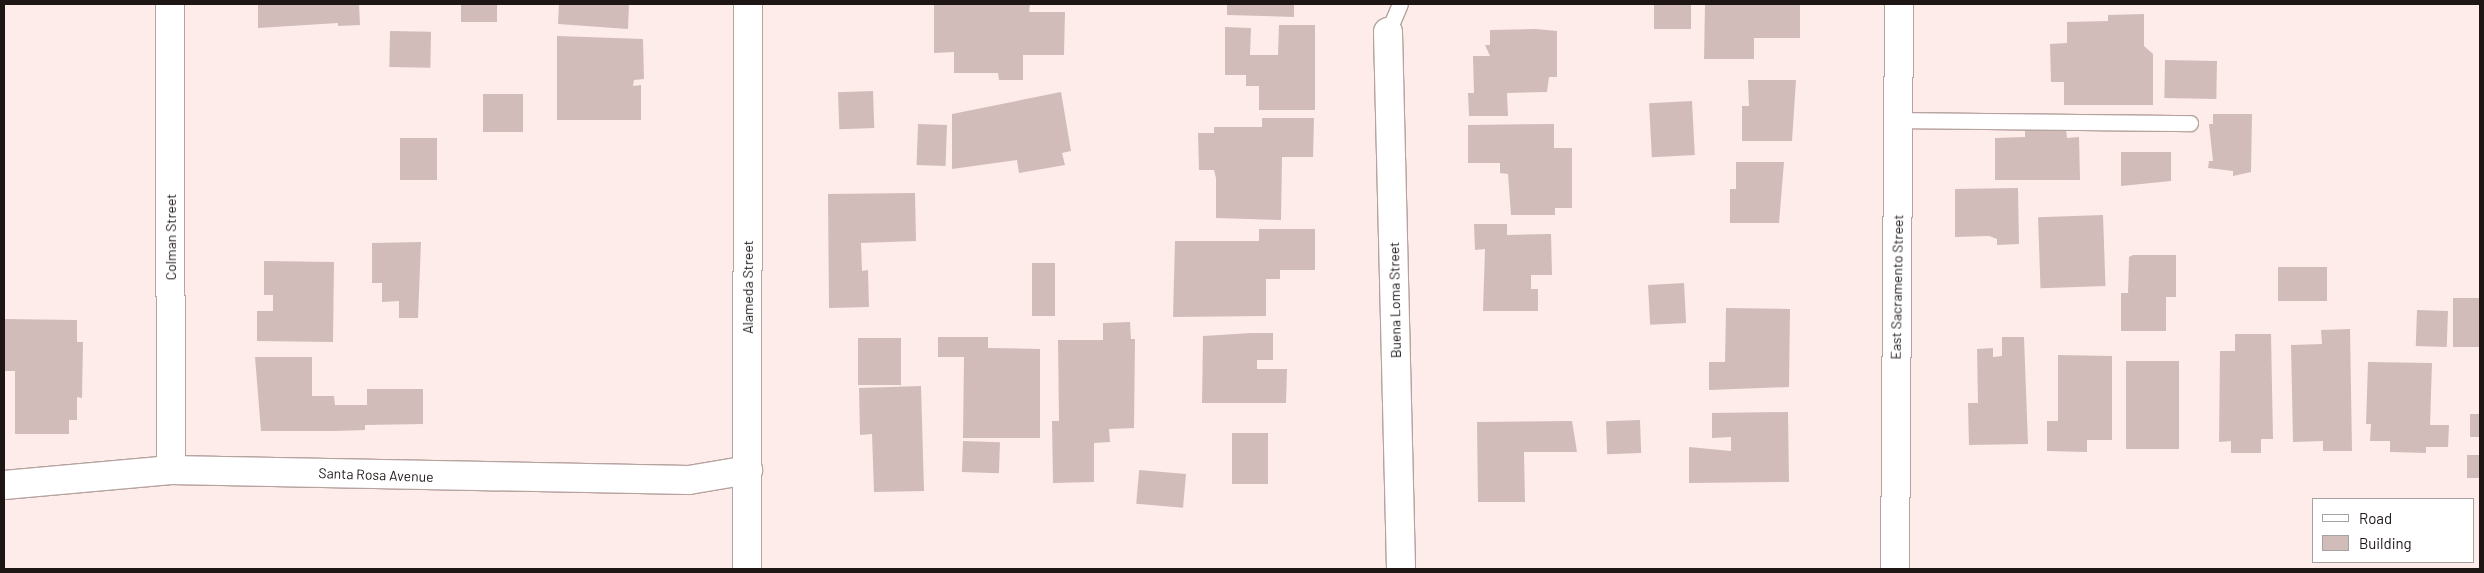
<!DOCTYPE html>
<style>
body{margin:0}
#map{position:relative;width:2484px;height:573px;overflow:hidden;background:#feecea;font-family:Barlow,sans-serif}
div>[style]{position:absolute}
.building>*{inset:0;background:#d1bcba;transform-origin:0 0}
.roads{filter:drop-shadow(1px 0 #b6a29f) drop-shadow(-1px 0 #b6a29f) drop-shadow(0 1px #b6a29f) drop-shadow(0 -1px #b6a29f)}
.service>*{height:15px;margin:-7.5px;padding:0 7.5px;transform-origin:7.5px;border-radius:7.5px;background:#fff}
.minor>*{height:28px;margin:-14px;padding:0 14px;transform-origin:14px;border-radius:14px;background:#fff}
span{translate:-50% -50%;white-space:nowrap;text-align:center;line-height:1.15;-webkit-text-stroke:5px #fff;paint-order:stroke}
.street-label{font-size:14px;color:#1d1615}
.frame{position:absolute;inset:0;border:5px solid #1d1615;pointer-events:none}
.legend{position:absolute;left:2312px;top:498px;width:162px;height:65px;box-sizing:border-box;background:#fff;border:1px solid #a5a2a1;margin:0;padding:6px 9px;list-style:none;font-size:15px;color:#1d1615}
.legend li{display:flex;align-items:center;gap:10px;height:25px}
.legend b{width:25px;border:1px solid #a5a2a1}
</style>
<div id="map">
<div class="building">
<i style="clip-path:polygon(258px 4px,359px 4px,360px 25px,338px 26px,338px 23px,258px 28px)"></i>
<i style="left:461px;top:4px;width:36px;height:18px"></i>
<i style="clip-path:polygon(559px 4px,629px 4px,628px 29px,558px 24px)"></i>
<i style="clip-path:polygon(934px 4px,1030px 4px,1029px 12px,1065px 12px,1064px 55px,1023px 55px,1023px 80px,999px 80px,998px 73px,954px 73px,954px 52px,934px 53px)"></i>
<i style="clip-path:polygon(1227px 4px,1294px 4px,1294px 17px,1227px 15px)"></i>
<i style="left:1654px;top:4px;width:37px;height:25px"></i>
<i style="clip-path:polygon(1705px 4px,1800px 4px,1800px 38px,1754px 38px,1754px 59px,1704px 59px)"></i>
<i style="clip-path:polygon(2144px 14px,2144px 46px,2153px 54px,2153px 105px,2064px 105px,2064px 82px,2051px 82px,2050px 44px,2067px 43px,2067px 22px,2108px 21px,2108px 15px)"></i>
<i style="clip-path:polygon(1279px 25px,1315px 25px,1315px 110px,1259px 110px,1259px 86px,1246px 86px,1246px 75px,1225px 75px,1225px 27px,1251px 28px,1250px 55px,1278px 55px)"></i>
<i style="clip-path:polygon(1536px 29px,1557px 31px,1557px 77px,1549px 77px,1547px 92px,1507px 93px,1508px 116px,1469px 116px,1468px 93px,1474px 93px,1473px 56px,1490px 56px,1485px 45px,1490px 45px,1490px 30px)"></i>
<i style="left:390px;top:31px;width:41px;height:36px;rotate:1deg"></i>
<i style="clip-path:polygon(557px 36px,643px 39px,644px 79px,634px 80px,633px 86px,641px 85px,641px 120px,557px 120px)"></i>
<i style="left:2165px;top:60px;width:52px;height:38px;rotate:1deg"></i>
<i style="clip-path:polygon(1748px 80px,1796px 80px,1792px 141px,1742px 141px,1742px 106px,1749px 106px)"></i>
<i style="left:873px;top:91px;width:37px;height:35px;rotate:88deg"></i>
<i style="clip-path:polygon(1061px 92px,1071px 151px,1062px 153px,1065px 165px,1019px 173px,1017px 160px,952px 169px,952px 114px)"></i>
<i style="left:483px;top:94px;width:40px;height:38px"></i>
<i style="left:1692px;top:101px;width:54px;height:43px;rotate:87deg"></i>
<i style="clip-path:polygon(2213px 114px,2252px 114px,2251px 172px,2233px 176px,2233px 171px,2208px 168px,2209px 161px,2213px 161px,2209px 124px,2213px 124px)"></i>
<i style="clip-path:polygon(1262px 118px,1314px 118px,1313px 157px,1282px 157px,1281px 220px,1216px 218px,1216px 178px,1214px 170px,1199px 170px,1198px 133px,1214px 133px,1214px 127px,1262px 127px)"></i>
<i style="left:918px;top:124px;width:29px;height:41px;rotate:2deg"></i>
<i style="clip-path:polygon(1554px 124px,1554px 148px,1572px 148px,1572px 208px,1555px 208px,1555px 215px,1511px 215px,1508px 174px,1500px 173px,1500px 163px,1468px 163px,1468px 125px)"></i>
<i style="clip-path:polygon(2066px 129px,2067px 138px,2079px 137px,2080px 180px,1995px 180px,1995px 138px,2025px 137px,2025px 130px)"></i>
<i style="left:400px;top:138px;width:37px;height:42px"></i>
<i style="clip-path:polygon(2121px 152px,2171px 152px,2171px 181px,2121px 186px)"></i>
<i style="clip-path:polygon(1736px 162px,1784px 162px,1779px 223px,1730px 223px,1730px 189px,1736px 189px)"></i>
<i style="clip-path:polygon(2018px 188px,2019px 244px,1997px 245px,1997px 239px,1989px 236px,1955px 237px,1955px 189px)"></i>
<i style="clip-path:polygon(915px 193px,916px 241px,861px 243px,862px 271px,868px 270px,869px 307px,829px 308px,828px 194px)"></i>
<i style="left:2103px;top:215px;width:71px;height:65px;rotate:88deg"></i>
<i style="clip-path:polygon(1474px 224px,1507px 224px,1507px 235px,1551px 234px,1552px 275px,1531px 275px,1531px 289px,1538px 289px,1538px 311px,1483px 311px,1485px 249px,1475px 250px)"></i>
<i style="clip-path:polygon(1259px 229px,1315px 229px,1315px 270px,1280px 270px,1280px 279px,1266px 279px,1266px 316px,1173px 317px,1175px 241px,1259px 241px)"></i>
<i style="clip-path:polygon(421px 242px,418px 318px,399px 318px,399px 301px,382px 302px,382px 283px,372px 283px,372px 243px)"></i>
<i style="clip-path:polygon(2133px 255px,2176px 255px,2176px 297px,2166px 297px,2166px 331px,2121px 331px,2121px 293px,2128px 293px,2129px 257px)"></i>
<i style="clip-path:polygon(264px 261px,334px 262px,333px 342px,257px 341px,257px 311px,273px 311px,273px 295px,264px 295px)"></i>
<i style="left:1032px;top:263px;width:23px;height:53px"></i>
<i style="left:2278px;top:267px;width:49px;height:34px"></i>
<i style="left:1684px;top:283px;width:40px;height:36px;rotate:87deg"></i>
<i style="left:2453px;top:298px;width:27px;height:49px"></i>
<i style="clip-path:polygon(1726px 308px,1790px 309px,1789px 387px,1709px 390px,1709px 362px,1725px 362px)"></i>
<i style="left:2417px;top:310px;width:31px;height:36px;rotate:2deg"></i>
<i style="clip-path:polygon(4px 319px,77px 320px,77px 342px,83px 342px,82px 398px,77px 397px,77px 420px,69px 420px,69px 434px,15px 434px,15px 371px,4px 371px)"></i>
<i style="clip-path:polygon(1130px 322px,1131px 339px,1135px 339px,1134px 428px,1109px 429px,1110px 442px,1094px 443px,1094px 482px,1053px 483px,1052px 421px,1059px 421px,1058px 340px,1103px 340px,1103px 323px)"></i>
<i style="clip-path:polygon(2350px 329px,2352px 451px,2323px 451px,2323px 441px,2293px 442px,2291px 345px,2322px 344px,2321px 330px)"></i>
<i style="clip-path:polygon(1251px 333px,1273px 333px,1273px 360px,1257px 360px,1257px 369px,1287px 369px,1286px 403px,1202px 403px,1203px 336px)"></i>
<i style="clip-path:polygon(2235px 334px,2271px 334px,2273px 439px,2261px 439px,2261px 453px,2231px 453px,2231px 441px,2219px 442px,2220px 351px,2235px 351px)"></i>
<i style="clip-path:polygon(938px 337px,988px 337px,988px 348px,1040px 349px,1040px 438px,963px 438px,964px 357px,938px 357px)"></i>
<i style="clip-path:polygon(2002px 337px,2024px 337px,2028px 444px,1969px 445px,1968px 403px,1978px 403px,1977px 349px,1993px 348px,1993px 357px,2002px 356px)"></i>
<i style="left:858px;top:338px;width:43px;height:47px"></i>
<i style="clip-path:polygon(2058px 355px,2112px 356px,2112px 440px,2087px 440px,2087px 452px,2047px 451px,2047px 421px,2058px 421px)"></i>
<i style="clip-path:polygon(255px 357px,312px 357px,312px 396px,334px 396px,335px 405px,367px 405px,367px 389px,423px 389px,423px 424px,365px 425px,365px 430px,334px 431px,261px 431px)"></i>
<i style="left:2126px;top:361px;width:53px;height:88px"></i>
<i style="clip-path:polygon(2368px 362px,2432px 363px,2430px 425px,2449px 425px,2448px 447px,2426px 447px,2426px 453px,2390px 452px,2390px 441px,2370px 441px,2371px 424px,2366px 424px)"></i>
<i style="clip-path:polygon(921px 386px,924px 491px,874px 492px,872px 434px,860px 435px,859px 388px)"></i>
<i style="clip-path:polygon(1788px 412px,1789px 482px,1689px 483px,1689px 447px,1731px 451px,1731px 437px,1712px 438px,1712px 413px)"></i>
<i style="left:2470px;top:414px;width:10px;height:23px"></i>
<i style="left:1640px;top:420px;width:33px;height:34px;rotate:88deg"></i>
<i style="clip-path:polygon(1572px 421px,1577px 452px,1524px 452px,1525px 502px,1478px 502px,1477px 422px)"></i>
<i style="left:1232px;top:433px;width:36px;height:51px"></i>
<i style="left:963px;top:441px;width:37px;height:31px;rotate:2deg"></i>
<i style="left:2467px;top:455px;width:13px;height:23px"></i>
<i style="left:1186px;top:474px;width:34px;height:47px;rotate:95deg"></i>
</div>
<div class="roads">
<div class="service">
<i style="left:1388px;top:32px;width:30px;rotate:-67deg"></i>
<i style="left:1899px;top:120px;width:291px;rotate:0.6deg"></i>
</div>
<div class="minor">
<i style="left:170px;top:4px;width:466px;rotate:89.9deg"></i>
<i style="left:1388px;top:32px;width:537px;rotate:88.61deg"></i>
<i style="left:4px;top:485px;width:168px;rotate:-5.1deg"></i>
<i style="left:171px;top:470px;width:518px;rotate:1.11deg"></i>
<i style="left:689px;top:480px;width:60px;rotate:-9.6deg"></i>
<i style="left:747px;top:569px;width:565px;rotate:-89.9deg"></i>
<i style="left:1895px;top:569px;width:565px;rotate:-89.59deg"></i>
</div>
</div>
<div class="street-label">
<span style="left:171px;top:237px;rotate:-90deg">Colman Street</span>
<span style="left:748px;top:287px;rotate:-90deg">Alameda Street</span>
<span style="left:1897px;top:287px;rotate:-89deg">East Sacramento Street</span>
<span style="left:1395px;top:300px;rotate:-91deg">Buena Loma Street</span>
<span style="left:376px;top:475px;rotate:2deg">Santa Rosa Avenue</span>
</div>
<div class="frame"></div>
<ul class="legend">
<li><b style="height:6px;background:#fff"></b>Road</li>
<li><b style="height:14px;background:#d1bcba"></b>Building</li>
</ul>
</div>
